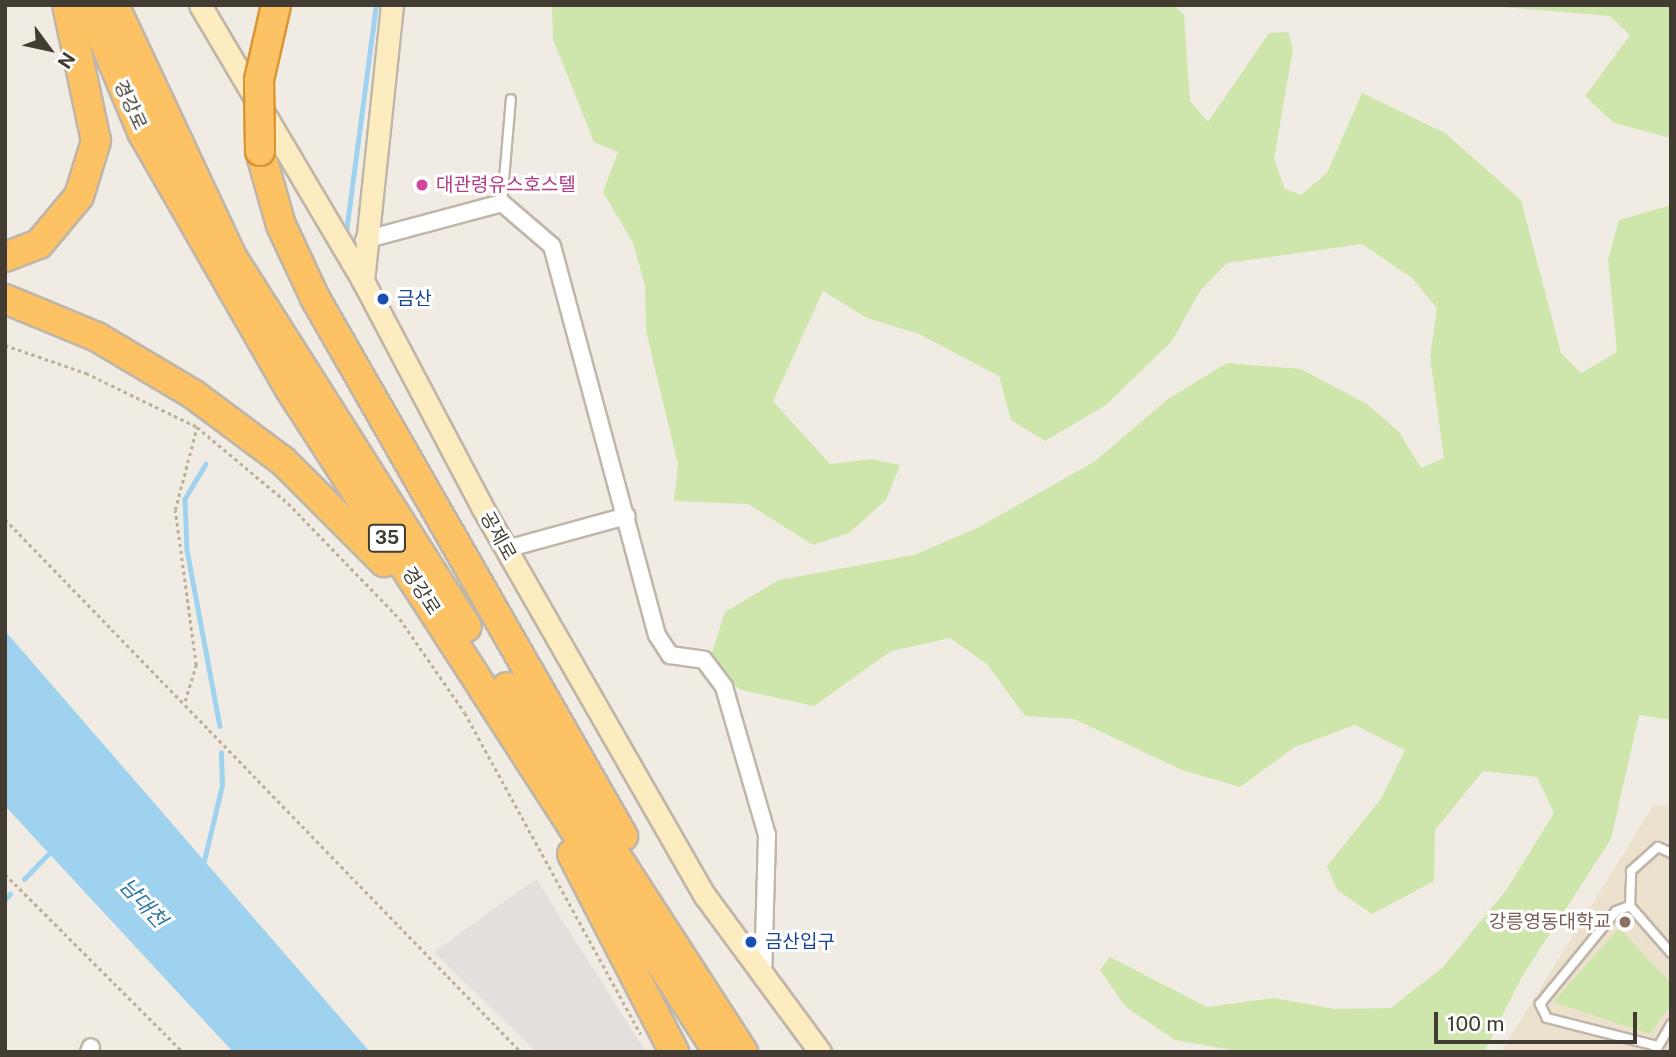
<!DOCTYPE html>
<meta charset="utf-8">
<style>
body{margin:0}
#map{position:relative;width:1676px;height:1057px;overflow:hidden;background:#f1ece3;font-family:"Public Sans","Noto Sans KR",sans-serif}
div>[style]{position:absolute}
.education>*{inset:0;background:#ebe1cd}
.green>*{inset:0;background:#cee6ac}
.parking>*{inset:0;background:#e2dfdc}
.water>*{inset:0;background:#9fd2ef}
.stream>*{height:4.5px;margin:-2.25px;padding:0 2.25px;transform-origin:2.25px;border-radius:2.25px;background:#9fd2ef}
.path>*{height:2.5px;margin-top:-1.25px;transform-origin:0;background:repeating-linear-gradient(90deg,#beae97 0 3.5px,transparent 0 7px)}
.roads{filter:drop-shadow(2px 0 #bfb6a9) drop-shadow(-2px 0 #bfb6a9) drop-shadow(0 2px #bfb6a9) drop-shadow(0 -2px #bfb6a9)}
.lane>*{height:8px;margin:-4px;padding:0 4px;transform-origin:4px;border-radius:4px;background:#fff}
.street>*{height:16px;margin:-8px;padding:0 8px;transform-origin:8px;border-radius:8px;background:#fff}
.secondary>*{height:21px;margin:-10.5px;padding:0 10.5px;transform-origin:10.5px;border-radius:10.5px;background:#feecc1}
.highway>*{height:28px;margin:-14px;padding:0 14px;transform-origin:14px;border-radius:14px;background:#fcc263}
.bridges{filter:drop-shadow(2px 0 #db9534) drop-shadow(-2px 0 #db9534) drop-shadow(0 2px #db9534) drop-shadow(0 -2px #db9534)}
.highway-bridge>*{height:28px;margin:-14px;padding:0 14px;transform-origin:14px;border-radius:14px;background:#fcc263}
.dots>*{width:19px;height:19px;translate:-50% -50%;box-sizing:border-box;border:4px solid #fff;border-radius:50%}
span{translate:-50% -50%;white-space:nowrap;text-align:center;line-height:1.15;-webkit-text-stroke:6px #fff;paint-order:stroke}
.shield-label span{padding:2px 5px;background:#fff;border:2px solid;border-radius:5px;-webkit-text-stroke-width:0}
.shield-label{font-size:18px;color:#433c33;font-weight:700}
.street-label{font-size:19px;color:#433c33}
.hotel-label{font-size:19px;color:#b23c85}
.left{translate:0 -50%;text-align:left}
.transit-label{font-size:19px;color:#164399}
.education-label{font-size:19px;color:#785e54}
.right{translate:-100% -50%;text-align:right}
.water-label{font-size:21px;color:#2e79a5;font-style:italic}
.frame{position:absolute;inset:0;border:7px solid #433c33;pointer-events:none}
.north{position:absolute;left:14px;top:14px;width:70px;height:70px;-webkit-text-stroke:5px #fff;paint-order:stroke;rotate:123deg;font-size:19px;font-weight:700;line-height:28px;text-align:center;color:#433c33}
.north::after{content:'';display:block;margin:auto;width:24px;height:32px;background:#433c33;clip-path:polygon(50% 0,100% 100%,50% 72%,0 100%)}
.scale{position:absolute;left:1434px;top:1012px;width:203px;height:32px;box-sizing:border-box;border:4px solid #433c33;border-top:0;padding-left:9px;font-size:21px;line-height:24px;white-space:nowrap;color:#433c33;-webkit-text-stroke:5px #fff;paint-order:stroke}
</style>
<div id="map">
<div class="education">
<i style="clip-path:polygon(1671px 805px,1671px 1052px,1501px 1052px,1653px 806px)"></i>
</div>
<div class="green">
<i style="clip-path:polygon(552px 5px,1174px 5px,1184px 15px,1190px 101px,1208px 122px,1269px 33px,1288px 32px,1293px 49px,1274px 159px,1285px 189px,1301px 195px,1327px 173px,1362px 93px,1445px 133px,1521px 200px,1561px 353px,1581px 373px,1617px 352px,1608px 260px,1619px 220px,1671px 205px,1671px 720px,1639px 715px,1611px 839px,1523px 975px,1484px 1052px,1244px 1052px,1175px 1040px,1126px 1007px,1100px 970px,1110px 957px,1207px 1007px,1274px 998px,1335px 1009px,1391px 1008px,1443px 967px,1507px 889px,1554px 813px,1537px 777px,1483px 771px,1435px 830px,1434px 881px,1372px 914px,1337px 890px,1327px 866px,1381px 799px,1405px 750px,1355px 725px,1295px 747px,1240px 787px,1182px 770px,1074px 719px,1025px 716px,987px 664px,950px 638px,891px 651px,814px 706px,741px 690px,707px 668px,725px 612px,779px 580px,914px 555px,977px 528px,1094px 462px,1168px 399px,1227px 363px,1301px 369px,1367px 404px,1399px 432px,1421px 468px,1444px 458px,1430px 357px,1437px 308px,1412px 278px,1362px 244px,1227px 263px,1200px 291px,1172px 341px,1106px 405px,1045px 441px,1011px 420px,999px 376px,919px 334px,867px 318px,823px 291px,773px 401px,830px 464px,871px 459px,900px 465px,886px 500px,849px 533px,813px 545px,748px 504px,674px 501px,678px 465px,646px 331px,645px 285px,633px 243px,603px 192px,618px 152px,594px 142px,553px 39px)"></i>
<i style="clip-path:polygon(1480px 5px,1671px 5px,1671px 138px,1614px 123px,1585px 96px,1630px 35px,1610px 16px)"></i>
<i style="clip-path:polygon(1619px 928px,1671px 983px,1671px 1004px,1650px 1034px,1553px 1002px)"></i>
</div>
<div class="parking">
<i style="clip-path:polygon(536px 879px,646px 1052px,536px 1052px,434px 952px)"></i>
</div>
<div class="water">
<i style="clip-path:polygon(5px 631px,26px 655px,370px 1052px,233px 1052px,5px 806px)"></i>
</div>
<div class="stream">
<i style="left:346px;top:232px;width:229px;rotate:-82.5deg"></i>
<i style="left:206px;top:464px;width:41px;rotate:121deg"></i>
<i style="left:185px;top:499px;width:51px;rotate:87.8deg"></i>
<i style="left:187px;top:550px;width:179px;rotate:79.4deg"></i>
<i style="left:203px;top:865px;width:82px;rotate:-76.6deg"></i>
<i style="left:222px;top:785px;width:32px;rotate:-92deg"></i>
<i style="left:24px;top:879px;width:43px;rotate:-45.9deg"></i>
<i style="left:5px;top:899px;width:7px;rotate:-45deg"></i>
</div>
<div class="path">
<i style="left:5px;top:345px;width:86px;rotate:19.1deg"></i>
<i style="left:86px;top:373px;width:123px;rotate:25.9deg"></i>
<i style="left:197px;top:427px;width:119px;rotate:39.9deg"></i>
<i style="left:288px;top:503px;width:161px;rotate:46deg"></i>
<i style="left:400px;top:619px;width:114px;rotate:55.3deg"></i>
<i style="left:465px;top:713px;width:366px;rotate:61.3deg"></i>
<i style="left:5px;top:519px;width:742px;rotate:45.93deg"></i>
<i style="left:185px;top:701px;width:38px;rotate:-73deg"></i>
<i style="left:196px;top:665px;width:156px;rotate:-97.7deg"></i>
<i style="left:175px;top:510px;width:86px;rotate:-75.2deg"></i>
<i style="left:5px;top:874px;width:252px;rotate:45deg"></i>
</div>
<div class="roads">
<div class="lane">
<i style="left:502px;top:203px;width:104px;rotate:-85.1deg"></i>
<i style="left:1630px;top:906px;width:35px;rotate:-88deg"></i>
<i style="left:1631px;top:871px;width:36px;rotate:-42deg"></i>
<i style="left:1658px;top:847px;width:14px;rotate:25deg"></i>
<i style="left:1657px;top:1046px;width:114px;rotate:-165.7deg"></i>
<i style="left:1547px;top:1018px;width:16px;rotate:-117deg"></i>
<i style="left:1540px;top:1004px;width:120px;rotate:-50.7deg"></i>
<i style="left:1616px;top:911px;width:15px;rotate:-20deg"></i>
<i style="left:1630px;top:906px;width:62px;rotate:48.9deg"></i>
<i style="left:1655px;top:1052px;width:32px;rotate:-60deg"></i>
</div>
<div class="street">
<i style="left:364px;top:240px;width:143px;rotate:-15deg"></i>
<i style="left:502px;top:203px;width:66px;rotate:40.7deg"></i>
<i style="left:552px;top:246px;width:403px;rotate:74.9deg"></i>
<i style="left:657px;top:635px;width:24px;rotate:57deg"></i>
<i style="left:670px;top:655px;width:34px;rotate:8deg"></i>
<i style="left:704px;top:660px;width:34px;rotate:53deg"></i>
<i style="left:724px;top:687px;width:154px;rotate:73.8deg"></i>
<i style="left:767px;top:835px;width:143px;rotate:91.6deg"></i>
<i style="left:506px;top:549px;width:125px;rotate:-15.3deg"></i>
<i style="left:89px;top:1052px;width:5px;rotate:-68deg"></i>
</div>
<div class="secondary">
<i style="left:200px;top:5px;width:321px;rotate:59.4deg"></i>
<i style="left:363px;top:281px;width:255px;rotate:62.2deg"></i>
<i style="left:482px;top:507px;width:448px;rotate:60.2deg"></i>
<i style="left:705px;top:896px;width:194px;rotate:53.6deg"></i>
<i style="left:363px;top:281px;width:278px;rotate:-84deg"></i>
</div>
<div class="highway">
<i style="left:89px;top:5px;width:138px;rotate:67.3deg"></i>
<i style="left:142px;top:132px;width:295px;rotate:60.1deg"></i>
<i style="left:289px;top:388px;width:791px;rotate:57.13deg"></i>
<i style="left:114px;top:5px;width:278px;rotate:64.9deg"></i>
<i style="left:232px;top:257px;width:438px;rotate:57.6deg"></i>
<i style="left:260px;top:151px;width:77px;rotate:74.2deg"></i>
<i style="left:281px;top:225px;width:81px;rotate:65deg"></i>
<i style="left:315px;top:298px;width:620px;rotate:60.21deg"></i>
<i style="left:5px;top:257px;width:36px;rotate:-21deg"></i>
<i style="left:39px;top:244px;width:62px;rotate:-50.2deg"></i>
<i style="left:79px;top:196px;width:58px;rotate:-72.8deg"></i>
<i style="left:96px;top:141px;width:139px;rotate:-102deg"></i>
<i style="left:5px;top:299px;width:100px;rotate:22.4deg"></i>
<i style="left:97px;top:337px;width:112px;rotate:30.7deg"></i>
<i style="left:193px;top:394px;width:112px;rotate:36.7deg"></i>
<i style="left:283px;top:461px;width:143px;rotate:45deg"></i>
<i style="left:507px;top:687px;width:435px;rotate:57.1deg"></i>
<i style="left:572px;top:854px;width:223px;rotate:62.7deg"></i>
</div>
</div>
<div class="bridges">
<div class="highway-bridge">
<i style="left:260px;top:151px;width:71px;rotate:-90.8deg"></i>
<i style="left:259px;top:80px;width:77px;rotate:-77.2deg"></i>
</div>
</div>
<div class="dots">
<i style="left:422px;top:185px;background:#d1479c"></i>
<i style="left:383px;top:299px;background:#1a4fb4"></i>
<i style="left:1625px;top:922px;background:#8d6e63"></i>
<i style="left:751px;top:942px;background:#1a4fb4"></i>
</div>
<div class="shield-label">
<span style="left:387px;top:538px">35</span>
</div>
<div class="street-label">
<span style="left:130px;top:105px;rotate:65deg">경강로</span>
<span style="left:498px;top:536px;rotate:61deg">공제로</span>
<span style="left:421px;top:591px;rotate:57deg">경강로</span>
</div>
<div class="hotel-label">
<span class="left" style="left:436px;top:185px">대관령유스호스텔</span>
</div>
<div class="transit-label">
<span class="left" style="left:397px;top:299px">금산</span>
<span class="left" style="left:765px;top:942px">금산입구</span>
</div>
<div class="education-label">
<span class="right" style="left:1611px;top:922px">강릉영동대학교</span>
</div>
<div class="water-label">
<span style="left:143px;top:903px;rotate:47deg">남대천</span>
</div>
<div class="frame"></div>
<div class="north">N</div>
<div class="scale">100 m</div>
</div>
